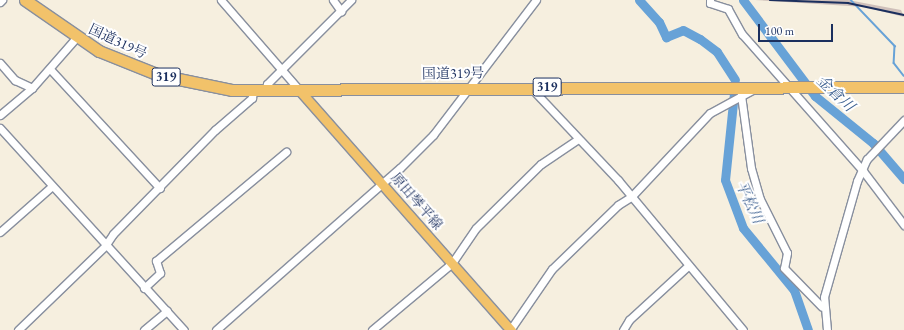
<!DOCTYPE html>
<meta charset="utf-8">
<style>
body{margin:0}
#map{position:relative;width:904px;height:330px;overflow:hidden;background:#f6efdf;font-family:"EB Garamond","Noto Serif JP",serif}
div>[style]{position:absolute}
.industrial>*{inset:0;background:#cfc0ba}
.stream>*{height:1.5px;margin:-0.75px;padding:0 0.75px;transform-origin:0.75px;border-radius:0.75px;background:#67a2d7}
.river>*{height:9px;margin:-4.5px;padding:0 4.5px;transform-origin:4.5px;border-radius:4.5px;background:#67a2d7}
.roads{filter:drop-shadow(1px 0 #888f9e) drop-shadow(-1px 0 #888f9e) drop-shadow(0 1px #888f9e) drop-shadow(0 -1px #888f9e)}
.minor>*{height:7px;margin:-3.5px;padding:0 3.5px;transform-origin:3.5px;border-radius:3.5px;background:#fff}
.major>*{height:9px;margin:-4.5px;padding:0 4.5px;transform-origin:4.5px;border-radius:4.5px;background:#f2c26a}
.highway>*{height:11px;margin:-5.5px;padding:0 5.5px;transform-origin:5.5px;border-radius:5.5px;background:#f2c26a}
.rail>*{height:1.5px;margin:-0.75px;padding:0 0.75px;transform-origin:0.75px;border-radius:0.75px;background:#1b2f5e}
span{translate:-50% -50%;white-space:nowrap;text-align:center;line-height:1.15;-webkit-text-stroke:4px #fff;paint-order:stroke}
.shield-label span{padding:1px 3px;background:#fff;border:1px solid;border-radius:3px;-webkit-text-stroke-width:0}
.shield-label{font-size:13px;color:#1b2f5e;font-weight:700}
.street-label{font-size:14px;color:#1b2f5e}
.water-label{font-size:15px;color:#395d8e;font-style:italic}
.scale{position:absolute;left:758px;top:24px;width:75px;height:18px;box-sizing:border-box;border:2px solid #1b2f5e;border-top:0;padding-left:5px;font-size:12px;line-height:14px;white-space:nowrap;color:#1b2f5e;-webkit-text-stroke:3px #fff;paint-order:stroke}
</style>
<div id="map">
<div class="industrial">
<i style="clip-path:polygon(755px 0,848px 0,901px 10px,904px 17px,865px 7px)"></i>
</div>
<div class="stream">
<i style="left:851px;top:0;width:64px;rotate:46.3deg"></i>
<i style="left:895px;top:46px;width:17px;rotate:93deg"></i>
<i style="left:894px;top:63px;width:16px;rotate:52deg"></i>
</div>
<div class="river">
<i style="left:639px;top:0;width:30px;rotate:48deg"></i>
<i style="left:659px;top:22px;width:17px;rotate:65deg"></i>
<i style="left:666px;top:37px;width:18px;rotate:-22deg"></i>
<i style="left:683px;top:30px;width:19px;rotate:28deg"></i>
<i style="left:700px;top:39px;width:21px;rotate:37deg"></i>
<i style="left:717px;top:52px;width:33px;rotate:57deg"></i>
<i style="left:743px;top:0;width:120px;rotate:53.1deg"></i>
<i style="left:815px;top:96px;width:75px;rotate:39deg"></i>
<i style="left:873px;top:143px;width:48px;rotate:49.3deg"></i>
<i style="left:734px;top:93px;width:87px;rotate:95.9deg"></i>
<i style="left:725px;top:180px;width:51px;rotate:69.4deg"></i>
<i style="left:743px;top:228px;width:80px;rotate:50.6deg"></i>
<i style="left:794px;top:290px;width:42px;rotate:70.7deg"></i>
</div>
<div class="roads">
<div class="minor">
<i style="left:221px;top:0;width:121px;rotate:49deg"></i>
<i style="left:333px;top:0;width:14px;rotate:54deg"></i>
<i style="left:710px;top:0;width:3px;rotate:90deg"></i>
<i style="left:710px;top:3px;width:19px;rotate:18deg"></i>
<i style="left:728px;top:9px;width:29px;rotate:61deg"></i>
<i style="left:742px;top:34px;width:183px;rotate:48.5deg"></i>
<i style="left:863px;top:171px;width:68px;rotate:52.8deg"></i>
<i style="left:0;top:2px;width:3px;rotate:-45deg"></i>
<i style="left:0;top:63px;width:23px;rotate:49deg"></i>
<i style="left:15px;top:80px;width:19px;rotate:25deg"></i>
<i style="left:50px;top:69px;width:162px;rotate:47.3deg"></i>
<i style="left:531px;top:88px;width:127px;rotate:46.6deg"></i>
<i style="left:618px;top:180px;width:195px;rotate:50.2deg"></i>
<i style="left:267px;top:91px;width:7px;rotate:-90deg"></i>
<i style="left:267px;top:84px;width:119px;rotate:-45deg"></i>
<i style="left:741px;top:95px;width:74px;rotate:82.2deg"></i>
<i style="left:751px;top:168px;width:32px;rotate:74deg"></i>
<i style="left:760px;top:199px;width:60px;rotate:63.4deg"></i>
<i style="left:787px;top:253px;width:15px;rotate:101deg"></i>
<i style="left:784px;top:268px;width:54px;rotate:45.7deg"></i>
<i style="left:0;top:115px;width:42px;rotate:-40.2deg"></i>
<i style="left:32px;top:88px;width:67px;rotate:-48.7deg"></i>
<i style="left:0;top:128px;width:273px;rotate:47.7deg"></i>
<i style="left:0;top:232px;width:69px;rotate:-41.5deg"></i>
<i style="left:144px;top:288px;width:22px;rotate:-43deg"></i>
<i style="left:160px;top:273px;width:13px;rotate:-108deg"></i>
<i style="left:156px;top:261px;width:170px;rotate:-40deg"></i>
<i style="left:18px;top:330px;width:121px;rotate:-44deg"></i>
<i style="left:105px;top:246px;width:14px;rotate:-56deg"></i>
<i style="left:113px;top:234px;width:146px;rotate:-45.6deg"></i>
<i style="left:215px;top:130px;width:49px;rotate:-40.9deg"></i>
<i style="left:252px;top:98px;width:7px;rotate:-82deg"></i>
<i style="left:144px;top:330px;width:30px;rotate:-40deg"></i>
<i style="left:216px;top:330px;width:245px;rotate:-41.4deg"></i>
<i style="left:400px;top:168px;width:47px;rotate:-45deg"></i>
<i style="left:433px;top:135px;width:170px;rotate:-52.7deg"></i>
<i style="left:372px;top:330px;width:104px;rotate:-39.9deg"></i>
<i style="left:452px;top:263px;width:42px;rotate:-55.6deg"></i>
<i style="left:476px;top:228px;width:91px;rotate:-44.6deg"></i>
<i style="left:541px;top:164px;width:45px;rotate:-34deg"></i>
<i style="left:510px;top:330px;width:74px;rotate:-55.5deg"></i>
<i style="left:552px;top:269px;width:92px;rotate:-44.1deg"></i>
<i style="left:618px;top:205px;width:15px;rotate:-32deg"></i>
<i style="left:631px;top:197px;width:115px;rotate:-46.8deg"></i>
<i style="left:710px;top:113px;width:50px;rotate:-28.6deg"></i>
<i style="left:623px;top:330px;width:12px;rotate:-59deg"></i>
<i style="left:629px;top:320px;width:80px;rotate:-42.5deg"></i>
<i style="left:827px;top:330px;width:33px;rotate:-95deg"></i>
<i style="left:824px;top:297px;width:121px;rotate:-74.1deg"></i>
<i style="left:857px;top:181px;width:24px;rotate:-66deg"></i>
<i style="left:867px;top:159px;width:54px;rotate:-46.5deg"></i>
</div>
<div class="major">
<i style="left:300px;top:91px;width:319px;rotate:48.6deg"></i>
</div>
<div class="highway">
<i style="left:25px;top:0;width:90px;rotate:34.6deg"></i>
<i style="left:99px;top:51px;width:65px;rotate:21.8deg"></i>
<i style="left:159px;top:75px;width:75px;rotate:11.6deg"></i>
<i style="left:232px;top:90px;width:672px;rotate:-0.26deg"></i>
</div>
</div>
<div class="rail">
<i style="left:770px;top:0;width:78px;rotate:2.2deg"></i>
<i style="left:848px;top:3px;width:57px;rotate:12.1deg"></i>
</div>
<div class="shield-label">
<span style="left:166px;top:77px">319</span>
<span style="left:547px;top:87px">319</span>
</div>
<div class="street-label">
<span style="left:118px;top:41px;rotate:25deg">国道319号</span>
<span style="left:453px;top:73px;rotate:-1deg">国道319号</span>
<span style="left:417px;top:201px;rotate:49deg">原田琴平線</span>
</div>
<div class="water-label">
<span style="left:836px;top:93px;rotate:43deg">金倉川</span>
<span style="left:750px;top:202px;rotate:65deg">平松川</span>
</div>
<div class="scale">100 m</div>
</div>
